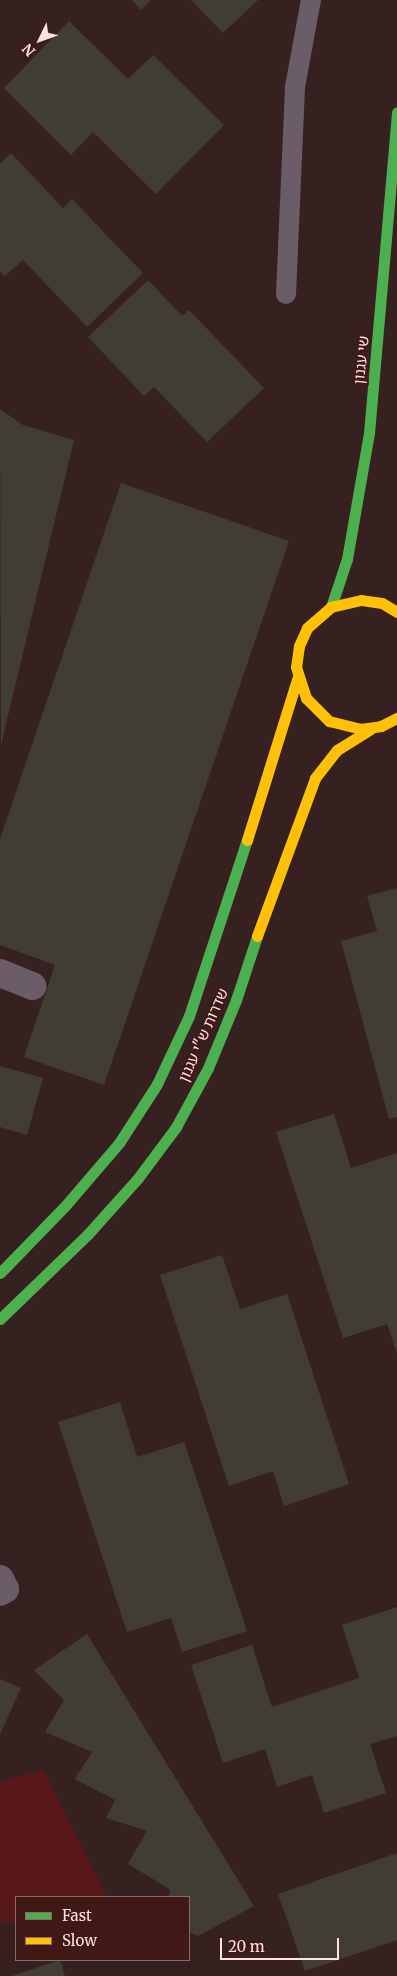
<!DOCTYPE html>
<meta charset="utf-8">
<style>
body{margin:0}
#map{position:relative;width:397px;height:1976px;overflow:hidden;background:#372120;font-family:Merriweather,"Noto Sans Hebrew",serif}
div>[style]{position:absolute}
.green>*{inset:0;background:#581819}
.building>*{inset:0;background:#413d35}
.lane>*{height:20px;margin:-10px;padding:0 10px;transform-origin:10px;border-radius:10px;background:#6a5d67}
.street>*{height:28px;margin:-14px;padding:0 14px;transform-origin:14px;border-radius:14px;background:#6a5d67}
.fast>*{height:11px;margin:-5.5px;padding:0 5.5px;transform-origin:5.5px;border-radius:5.5px;background:#4caf50}
.slow>*{height:11px;margin:-5.5px;padding:0 5.5px;transform-origin:5.5px;border-radius:5.5px;background:#ffc107}
span{translate:-50% -50%;white-space:nowrap;text-align:center;line-height:1.15;-webkit-text-stroke:4px #401917;paint-order:stroke}
.street-label{font-size:15px;color:#fde2df}
.legend{position:absolute;left:15px;top:1896px;width:175px;height:65px;box-sizing:border-box;background:#401917;border:1px solid #8c6967;margin:0;padding:6px 9px;list-style:none;font-size:15px;color:#fde2df}
.legend li{display:flex;align-items:center;gap:10px;height:25px}
.legend b{width:25px;border:1px solid #8c6967}
.north{position:absolute;left:15px;top:15px;width:50px;height:50px;-webkit-text-stroke:4px #401917;paint-order:stroke;rotate:228deg;font-size:14px;font-weight:700;line-height:20px;text-align:center;color:#fde2df}
.north::after{content:'';display:block;margin:auto;width:18px;height:22px;background:#fde2df;clip-path:polygon(50% 0,100% 100%,50% 72%,0 100%)}
.scale{position:absolute;left:220px;top:1938px;width:119px;height:22px;box-sizing:border-box;border:2px solid #fde2df;border-top:0;padding-left:6px;font-size:15px;line-height:18px;white-space:nowrap;color:#fde2df;-webkit-text-stroke:4px #401917;paint-order:stroke}
</style>
<div id="map">
<div class="green">
<i style="clip-path:polygon(43px 1770px,107px 1897px,16px 1897px,16px 1922px,0 1922px,0 1782px)"></i>
</div>
<div class="building">
<i style="clip-path:polygon(132px 0,151px 0,141px 10px)"></i>
<i style="clip-path:polygon(191px 0,258px 0,223px 33px)"></i>
<i style="clip-path:polygon(69px 21px,128px 79px,153px 55px,224px 125px,156px 194px,93px 132px,71px 155px,4px 88px)"></i>
<i style="clip-path:polygon(11px 153px,63px 208px,72px 199px,143px 273px,87px 327px,23px 260px,5px 276px,0 271px,0 164px)"></i>
<i style="clip-path:polygon(148px 280px,182px 316px,189px 310px,264px 388px,207px 442px,154px 387px,144px 396px,88px 337px)"></i>
<i style="clip-path:polygon(0 409px,23px 425px,74px 440px,1px 745px)"></i>
<i style="clip-path:polygon(121px 483px,289px 541px,104px 1085px,24px 1057px,55px 965px,0 945px,0 839px)"></i>
<i style="clip-path:polygon(397px 888px,397px 1117px,389px 1119px,341px 941px,377px 931px,367px 896px)"></i>
<i style="clip-path:polygon(0 1066px,43px 1078px,27px 1135px,0 1127px)"></i>
<i style="clip-path:polygon(334px 1114px,351px 1168px,397px 1153px,397px 1353px,387px 1324px,343px 1338px,276px 1132px)"></i>
<i style="clip-path:polygon(222px 1255px,240px 1309px,287px 1294px,349px 1484px,284px 1506px,273px 1471px,229px 1486px,160px 1275px)"></i>
<i style="clip-path:polygon(120px 1402px,137px 1457px,184px 1442px,247px 1631px,182px 1652px,171px 1618px,127px 1632px,58px 1422px)"></i>
<i style="clip-path:polygon(397px 1607px,397px 1736px,370px 1744px,386px 1793px,324px 1813px,312px 1775px,277px 1787px,265px 1749px,223px 1763px,191px 1665px,252px 1645px,272px 1707px,359px 1678px,342px 1625px)"></i>
<i style="clip-path:polygon(87px 1634px,254px 1906px,198px 1936px,189px 1932px,189px 1897px,168px 1897px,171px 1890px,128px 1864px,147px 1831px,106px 1818px,115px 1800px,75px 1779px,92px 1752px,45px 1732px,64px 1700px,34px 1670px)"></i>
<i style="clip-path:polygon(0 1679px,21px 1688px,0 1734px)"></i>
<i style="clip-path:polygon(397px 1853px,397px 1940px,305px 1971px,278px 1894px)"></i>
<i style="clip-path:polygon(60px 1960px,65px 1976px,12px 1976px)"></i>
</div>
<div class="lane">
<i style="left:286px;top:294px;width:207px;rotate:-87.5deg"></i>
<i style="left:295px;top:87px;width:88px;rotate:-79.6deg"></i>
</div>
<div class="street">
<i style="left:0;top:973px;width:35px;rotate:22deg"></i>
<i style="left:0;top:1579px;width:11px;rotate:63deg"></i>
<i style="left:5px;top:1589px;width:6px;rotate:149deg"></i>
</div>
<div class="fast">
<i style="left:331px;top:607px;width:51px;rotate:-71.6deg"></i>
<i style="left:347px;top:559px;width:128px;rotate:-80.1deg"></i>
<i style="left:369px;top:433px;width:322px;rotate:-85deg"></i>
<i style="left:0;top:1273px;width:93px;rotate:-45.9deg"></i>
<i style="left:65px;top:1206px;width:83px;rotate:-49.4deg"></i>
<i style="left:119px;top:1143px;width:70px;rotate:-57.2deg"></i>
<i style="left:157px;top:1084px;width:75px;rotate:-64.8deg"></i>
<i style="left:189px;top:1016px;width:185px;rotate:-71.8deg"></i>
<i style="left:0;top:1319px;width:122px;rotate:-44deg"></i>
<i style="left:88px;top:1234px;width:75px;rotate:-48.2deg"></i>
<i style="left:138px;top:1178px;width:64px;rotate:-53.3deg"></i>
<i style="left:176px;top:1127px;width:67px;rotate:-61.5deg"></i>
<i style="left:208px;top:1068px;width:74px;rotate:-67.6deg"></i>
<i style="left:236px;top:1000px;width:67px;rotate:-71.8deg"></i>
</div>
<div class="slow">
<i style="left:397px;top:612px;width:17px;rotate:-149deg"></i>
<i style="left:382px;top:603px;width:21px;rotate:-172deg"></i>
<i style="left:361px;top:600px;width:31px;rotate:167deg"></i>
<i style="left:331px;top:607px;width:32px;rotate:139deg"></i>
<i style="left:307px;top:628px;width:20px;rotate:114deg"></i>
<i style="left:299px;top:646px;width:21px;rotate:98deg"></i>
<i style="left:296px;top:667px;width:33px;rotate:72deg"></i>
<i style="left:306px;top:698px;width:33px;rotate:45deg"></i>
<i style="left:329px;top:721px;width:32px;rotate:14deg"></i>
<i style="left:360px;top:729px;width:21px;rotate:-8deg"></i>
<i style="left:381px;top:726px;width:18px;rotate:-27deg"></i>
<i style="left:247px;top:840px;width:169px;rotate:-72.7deg"></i>
<i style="left:257px;top:936px;width:168px;rotate:-69.8deg"></i>
<i style="left:315px;top:778px;width:36px;rotate:-52deg"></i>
<i style="left:337px;top:750px;width:40px;rotate:-32deg"></i>
</div>
<div class="street-label">
<span style="left:361px;top:360px;rotate:-84deg">שי עגנון</span>
<span style="left:203px;top:1035px;rotate:-66deg">שדרות ש"י עגנון</span>
</div>
<ul class="legend">
<li><b style="height:6px;background:#4caf50"></b>Fast</li>
<li><b style="height:6px;background:#ffc107"></b>Slow</li>
</ul>
<div class="north">N</div>
<div class="scale">20 m</div>
</div>
